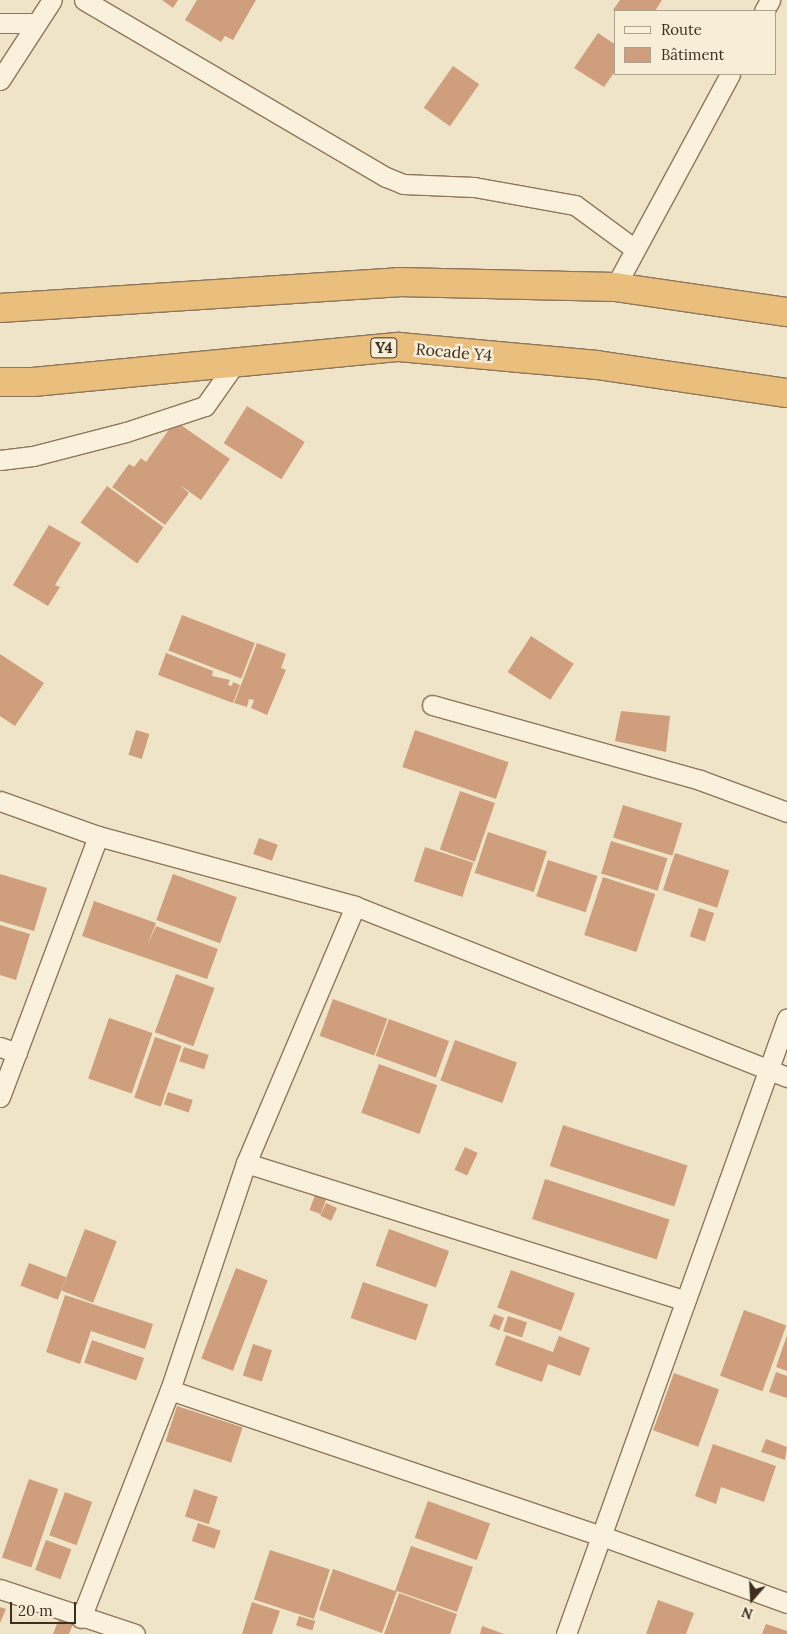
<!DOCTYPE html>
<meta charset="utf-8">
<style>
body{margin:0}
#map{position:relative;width:787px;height:1634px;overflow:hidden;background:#f0e4c8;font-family:Lora,serif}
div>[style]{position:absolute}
.building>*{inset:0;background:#cf9f7d;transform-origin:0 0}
.roads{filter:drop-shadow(1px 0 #8d765c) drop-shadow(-1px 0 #8d765c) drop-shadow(0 1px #8d765c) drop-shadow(0 -1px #8d765c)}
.minor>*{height:19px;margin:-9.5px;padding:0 9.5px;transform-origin:9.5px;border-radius:9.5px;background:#faf1dc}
.trunk>*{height:28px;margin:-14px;padding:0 14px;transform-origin:14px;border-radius:14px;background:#eabe7c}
span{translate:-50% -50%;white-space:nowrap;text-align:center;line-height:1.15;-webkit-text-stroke:5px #f7eed8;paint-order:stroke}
.shield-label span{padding:1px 4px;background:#f7eed8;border:1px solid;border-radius:4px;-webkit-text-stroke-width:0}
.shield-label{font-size:15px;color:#3d2e20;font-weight:700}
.street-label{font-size:16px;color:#3d2e20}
.legend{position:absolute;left:614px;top:10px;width:162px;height:65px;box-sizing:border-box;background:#f7eed8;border:1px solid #ada18e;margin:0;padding:6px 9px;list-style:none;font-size:15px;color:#3d2e20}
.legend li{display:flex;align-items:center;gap:10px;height:25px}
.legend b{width:25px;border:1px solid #ada18e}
.north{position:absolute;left:727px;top:1574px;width:50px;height:50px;-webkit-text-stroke:4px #f7eed8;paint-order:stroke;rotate:199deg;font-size:14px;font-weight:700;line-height:20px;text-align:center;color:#3d2e20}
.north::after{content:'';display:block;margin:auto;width:18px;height:22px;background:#3d2e20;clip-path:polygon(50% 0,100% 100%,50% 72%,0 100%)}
.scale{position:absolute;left:10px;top:1602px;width:66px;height:22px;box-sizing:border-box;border:2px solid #3d2e20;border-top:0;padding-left:6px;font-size:15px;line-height:18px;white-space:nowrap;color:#3d2e20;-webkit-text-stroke:4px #f7eed8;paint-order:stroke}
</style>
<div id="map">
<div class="building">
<i style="clip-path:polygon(162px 0,178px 0,173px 8px)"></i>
<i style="clip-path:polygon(197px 0,256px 0,233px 40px,225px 36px,221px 42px,185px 20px)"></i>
<i style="clip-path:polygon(620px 0,662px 0,655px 11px,616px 12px,613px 10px)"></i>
<i style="clip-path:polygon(598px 33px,616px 45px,616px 70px,604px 87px,574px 68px)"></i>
<i style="left:453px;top:66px;width:32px;height:51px;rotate:35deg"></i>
<i style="left:247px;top:406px;width:68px;height:44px;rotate:32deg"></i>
<i style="clip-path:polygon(175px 421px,230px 459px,201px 500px,180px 485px,189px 493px,165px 525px,112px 487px,129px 464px,134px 467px,141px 458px,146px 462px)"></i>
<i style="left:107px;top:486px;width:70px;height:45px;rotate:36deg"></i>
<i style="clip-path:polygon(49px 525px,81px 543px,55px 585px,60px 587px,48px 606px,13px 585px)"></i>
<i style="left:182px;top:615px;width:78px;height:38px;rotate:21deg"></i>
<i style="left:531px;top:636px;width:51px;height:43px;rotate:33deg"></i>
<i style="clip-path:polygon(257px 643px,286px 654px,281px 668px,286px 670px,267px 715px,251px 708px,254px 700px,249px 699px,247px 707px,234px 703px)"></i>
<i style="clip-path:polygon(166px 653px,213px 671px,212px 676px,230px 680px,228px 685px,232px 686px,233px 682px,240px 685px,233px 703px,158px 675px)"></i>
<i style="clip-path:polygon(0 654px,44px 683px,15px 726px,0 716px)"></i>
<i style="clip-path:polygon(621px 711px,670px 716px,666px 752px,615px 741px)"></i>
<i style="left:136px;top:730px;width:14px;height:26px;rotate:17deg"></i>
<i style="left:415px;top:730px;width:99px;height:39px;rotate:19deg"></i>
<i style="left:460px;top:791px;width:37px;height:62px;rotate:19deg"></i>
<i style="left:623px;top:805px;width:62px;height:34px;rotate:17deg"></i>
<i style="left:488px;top:832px;width:62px;height:43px;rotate:18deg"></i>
<i style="left:259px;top:838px;width:20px;height:17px;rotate:20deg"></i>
<i style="left:611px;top:841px;width:59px;height:34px;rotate:17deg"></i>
<i style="left:425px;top:847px;width:51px;height:36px;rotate:18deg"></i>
<i style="left:675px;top:853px;width:57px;height:39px;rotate:18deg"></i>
<i style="left:548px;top:860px;width:52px;height:38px;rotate:18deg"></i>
<i style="clip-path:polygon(0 874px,47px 888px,34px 931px,0 921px)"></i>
<i style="left:173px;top:874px;width:68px;height:49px;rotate:20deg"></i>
<i style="left:603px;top:877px;width:55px;height:61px;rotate:18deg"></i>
<i style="clip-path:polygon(94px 901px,156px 923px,147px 946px,156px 926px,218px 949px,207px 979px,82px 936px)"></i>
<i style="left:699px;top:908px;width:16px;height:30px;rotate:18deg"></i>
<i style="clip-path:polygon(0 925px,30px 934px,16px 980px,0 975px)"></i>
<i style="left:176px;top:974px;width:41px;height:62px;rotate:20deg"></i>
<i style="left:333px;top:999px;width:58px;height:39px;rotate:20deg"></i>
<i style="left:109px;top:1018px;width:46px;height:64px;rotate:19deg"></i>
<i style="left:389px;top:1019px;width:64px;height:39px;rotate:20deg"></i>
<i style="left:155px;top:1037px;width:28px;height:64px;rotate:19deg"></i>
<i style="left:455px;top:1040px;width:66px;height:43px;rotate:20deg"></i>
<i style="left:184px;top:1047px;width:26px;height:15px;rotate:18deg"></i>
<i style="left:379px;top:1064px;width:62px;height:52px;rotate:20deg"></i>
<i style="left:168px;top:1092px;width:26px;height:13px;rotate:18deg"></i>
<i style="left:563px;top:1125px;width:131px;height:43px;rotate:18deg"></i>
<i style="left:465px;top:1147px;width:14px;height:25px;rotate:25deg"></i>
<i style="left:545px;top:1179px;width:131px;height:42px;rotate:18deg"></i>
<i style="left:315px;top:1195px;width:12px;height:16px;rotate:20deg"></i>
<i style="left:326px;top:1203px;width:12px;height:14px;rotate:24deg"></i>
<i style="left:85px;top:1229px;width:34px;height:66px;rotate:21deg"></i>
<i style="left:389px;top:1229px;width:64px;height:39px;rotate:20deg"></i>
<i style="left:29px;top:1263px;width:40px;height:24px;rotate:21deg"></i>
<i style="left:236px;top:1268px;width:34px;height:97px;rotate:21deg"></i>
<i style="left:511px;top:1270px;width:68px;height:40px;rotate:20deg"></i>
<i style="left:363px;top:1282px;width:69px;height:38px;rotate:19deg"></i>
<i style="clip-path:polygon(65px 1295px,153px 1324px,145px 1349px,91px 1331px,80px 1364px,46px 1352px)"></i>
<i style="left:744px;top:1310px;width:45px;height:70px;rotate:20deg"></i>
<i style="left:494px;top:1314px;width:11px;height:13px;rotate:22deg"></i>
<i style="left:508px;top:1316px;width:20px;height:16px;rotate:18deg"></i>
<i style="clip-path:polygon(506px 1335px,553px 1352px,559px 1336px,590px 1348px,580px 1376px,548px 1364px,542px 1382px,495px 1365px)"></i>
<i style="clip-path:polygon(787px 1335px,787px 1371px,776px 1367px)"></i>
<i style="left:92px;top:1340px;width:55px;height:24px;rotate:19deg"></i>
<i style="left:253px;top:1344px;width:20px;height:33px;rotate:18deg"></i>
<i style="clip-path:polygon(776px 1372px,787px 1376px,787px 1398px,769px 1392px)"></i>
<i style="left:674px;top:1373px;width:48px;height:61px;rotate:20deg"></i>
<i style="left:177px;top:1406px;width:69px;height:37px;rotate:18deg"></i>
<i style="clip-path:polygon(766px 1439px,787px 1447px,785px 1460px,761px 1452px)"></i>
<i style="clip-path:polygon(713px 1444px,776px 1466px,764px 1502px,721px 1487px,716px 1504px,695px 1496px)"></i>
<i style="left:29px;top:1479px;width:31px;height:83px;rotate:19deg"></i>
<i style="left:194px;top:1489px;width:25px;height:29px;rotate:18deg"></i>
<i style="left:65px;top:1492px;width:29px;height:46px;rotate:20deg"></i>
<i style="left:428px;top:1501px;width:66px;height:39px;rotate:20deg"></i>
<i style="left:198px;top:1523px;width:24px;height:19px;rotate:19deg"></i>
<i style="left:46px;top:1540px;width:27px;height:32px;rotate:20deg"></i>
<i style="clip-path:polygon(411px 1546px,473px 1567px,457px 1612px,397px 1591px,382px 1633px,319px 1610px,333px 1569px,395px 1591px)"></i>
<i style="left:270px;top:1550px;width:63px;height:52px;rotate:18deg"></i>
<i style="clip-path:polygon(399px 1593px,457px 1614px,450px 1634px,384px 1634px)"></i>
<i style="clip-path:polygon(658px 1600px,694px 1613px,686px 1634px,646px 1634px)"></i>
<i style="clip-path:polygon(252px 1602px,280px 1611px,272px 1634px,242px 1634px)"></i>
<i style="clip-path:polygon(0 1607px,6px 1609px,0 1623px)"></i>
<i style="left:299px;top:1616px;width:17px;height:10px;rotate:17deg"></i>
<i style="clip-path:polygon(59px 1619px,73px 1624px,69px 1634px,53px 1634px)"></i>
<i style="clip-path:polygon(766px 1624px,787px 1631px,787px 1634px,762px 1634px)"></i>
<i style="clip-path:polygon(482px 1626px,504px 1634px,480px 1634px)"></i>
</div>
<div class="roads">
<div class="minor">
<i style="left:84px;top:0;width:350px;rotate:30.4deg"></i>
<i style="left:386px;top:177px;width:18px;rotate:22deg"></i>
<i style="left:403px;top:184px;width:71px;rotate:2.4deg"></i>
<i style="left:474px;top:187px;width:103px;rotate:10.1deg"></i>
<i style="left:575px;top:205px;width:74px;rotate:36.3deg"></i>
<i style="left:764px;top:11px;width:13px;rotate:-61deg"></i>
<i style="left:0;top:23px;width:36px"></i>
<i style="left:0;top:80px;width:95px;rotate:-57deg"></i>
<i style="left:615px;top:287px;width:242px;rotate:-61.6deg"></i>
<i style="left:0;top:460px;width:33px;rotate:-7deg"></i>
<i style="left:33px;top:456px;width:96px;rotate:-14.5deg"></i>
<i style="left:126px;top:432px;width:83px;rotate:-18.2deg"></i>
<i style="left:205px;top:406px;width:54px;rotate:-54.8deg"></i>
<i style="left:432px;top:705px;width:278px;rotate:15.6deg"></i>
<i style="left:700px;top:780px;width:93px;rotate:20.2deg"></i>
<i style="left:0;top:801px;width:104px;rotate:19.7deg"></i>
<i style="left:98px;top:836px;width:266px;rotate:15.2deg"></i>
<i style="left:355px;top:906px;width:465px;rotate:21.6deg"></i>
<i style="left:0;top:1047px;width:18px;rotate:19deg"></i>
<i style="left:0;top:1097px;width:279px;rotate:-69.4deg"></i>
<i style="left:246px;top:1163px;width:459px;rotate:17.4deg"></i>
<i style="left:170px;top:1390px;width:456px;rotate:18.7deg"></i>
<i style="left:602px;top:1536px;width:197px;rotate:19.9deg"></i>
<i style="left:0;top:1589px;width:142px;rotate:18.4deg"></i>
<i style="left:81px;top:1618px;width:245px;rotate:-68.7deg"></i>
<i style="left:170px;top:1390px;width:239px;rotate:-71.5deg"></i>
<i style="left:246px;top:1163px;width:279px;rotate:-67deg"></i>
<i style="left:566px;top:1634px;width:654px;rotate:-70.26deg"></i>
</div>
<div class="trunk">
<i style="left:0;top:308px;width:399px;rotate:-3.7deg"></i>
<i style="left:398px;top:282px;width:217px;rotate:1.3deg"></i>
<i style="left:615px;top:287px;width:174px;rotate:8.3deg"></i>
<i style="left:0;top:382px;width:33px"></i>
<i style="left:33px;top:382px;width:368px;rotate:-5.5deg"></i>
<i style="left:399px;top:347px;width:199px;rotate:5.2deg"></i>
<i style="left:597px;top:365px;width:192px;rotate:8.4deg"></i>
</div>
</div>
<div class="shield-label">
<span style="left:384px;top:348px">Y4</span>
</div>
<div class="street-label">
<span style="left:454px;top:352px;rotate:5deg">Rocade Y4</span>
</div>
<ul class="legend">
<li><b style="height:6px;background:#faf1dc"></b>Route</li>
<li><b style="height:14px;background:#cf9f7d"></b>Bâtiment</li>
</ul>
<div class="north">N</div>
<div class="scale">20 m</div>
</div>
